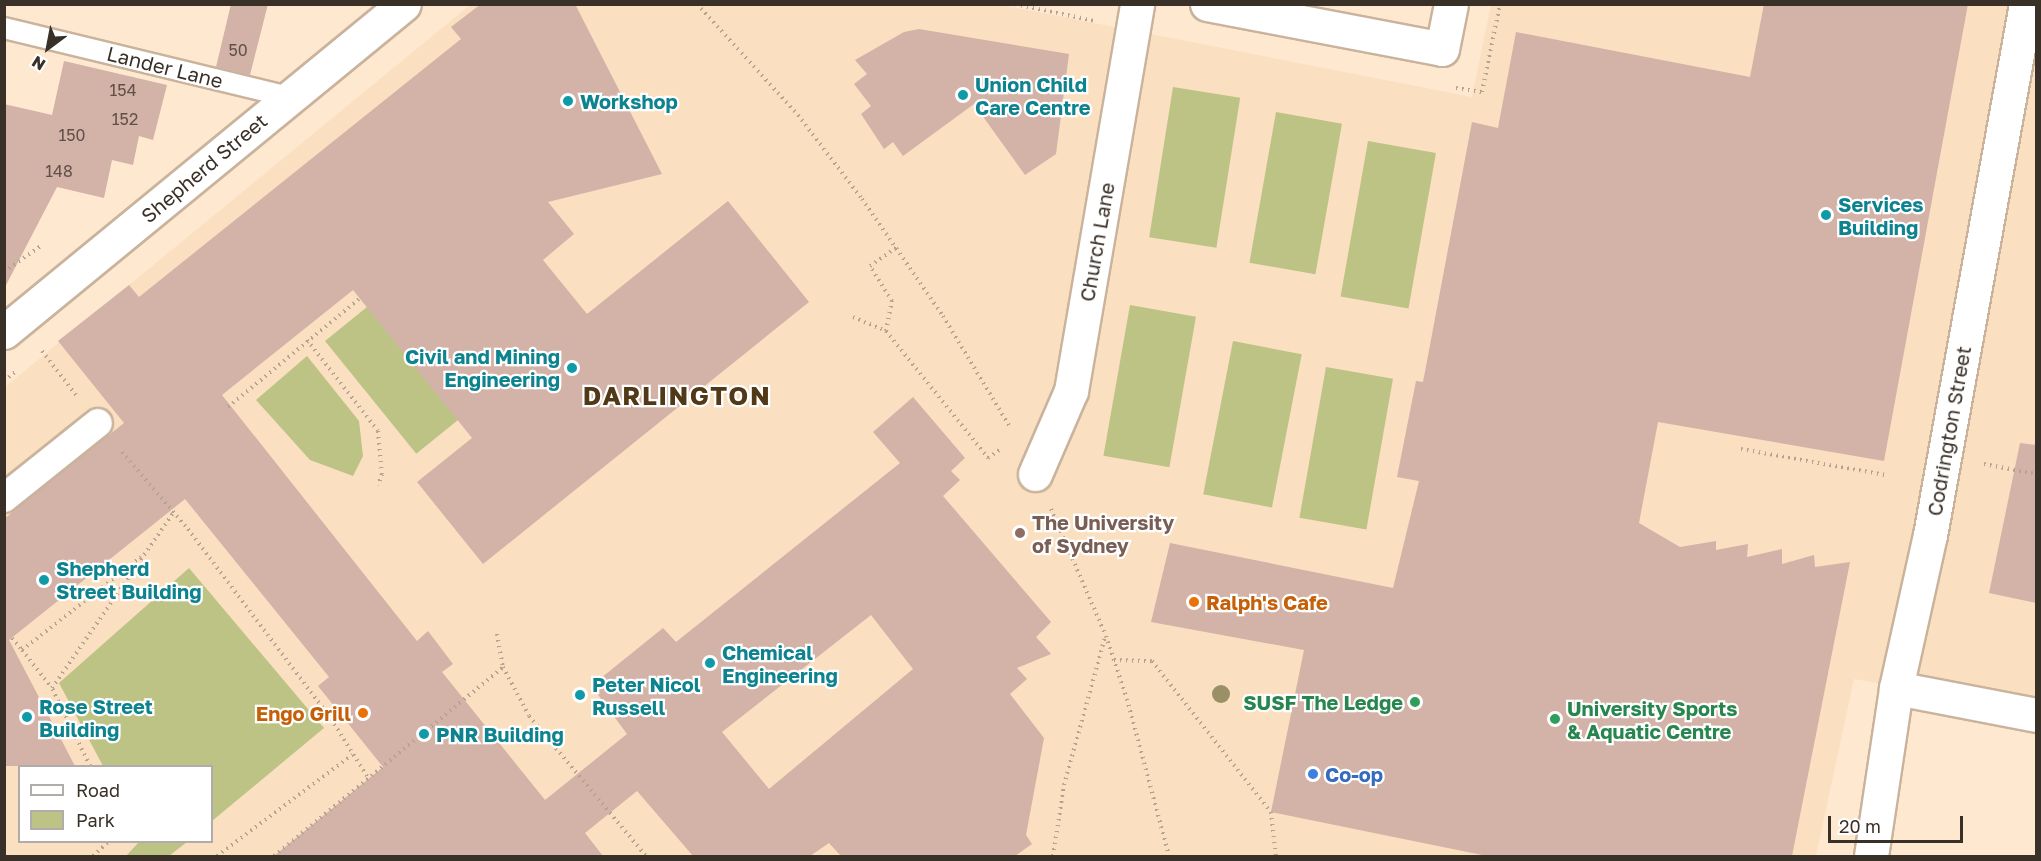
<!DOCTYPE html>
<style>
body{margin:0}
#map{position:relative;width:2041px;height:861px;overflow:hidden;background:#ffe8d0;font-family:"Golos Text",sans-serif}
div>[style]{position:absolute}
.built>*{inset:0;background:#fadfc0}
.green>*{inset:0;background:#bdc385;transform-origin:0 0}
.building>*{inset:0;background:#d3b2a8}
.path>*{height:4px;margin-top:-2px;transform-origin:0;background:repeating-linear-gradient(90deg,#b5a391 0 1.5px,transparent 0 6px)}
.roads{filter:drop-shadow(2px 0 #c9b39c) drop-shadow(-2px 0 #c9b39c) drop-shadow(0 2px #c9b39c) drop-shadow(0 -2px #c9b39c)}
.service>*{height:20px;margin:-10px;padding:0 10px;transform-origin:10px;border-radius:10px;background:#fff}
.pedestrian>*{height:28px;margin:-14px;padding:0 14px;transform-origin:14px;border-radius:14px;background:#fff}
.minor>*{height:33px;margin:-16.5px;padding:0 16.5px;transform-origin:16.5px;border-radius:16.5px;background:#fff}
.trees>*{width:18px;height:18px;margin:-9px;border-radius:50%;background:#999165}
.dots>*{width:16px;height:16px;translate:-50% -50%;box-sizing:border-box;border:3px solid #fff;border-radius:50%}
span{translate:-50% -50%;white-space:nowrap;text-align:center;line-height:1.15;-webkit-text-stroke:4.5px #fff;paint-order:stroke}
.number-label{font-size:16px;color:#605047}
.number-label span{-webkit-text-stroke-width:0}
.street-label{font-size:20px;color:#393027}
.culture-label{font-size:20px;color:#0d838f;font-weight:700}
.left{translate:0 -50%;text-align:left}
.right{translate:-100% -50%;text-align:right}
.education-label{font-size:20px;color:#785e54;font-weight:700}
.food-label{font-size:20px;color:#c56008;font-weight:700}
.leisure-label{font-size:20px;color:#27864d;font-weight:700}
.shop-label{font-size:20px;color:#366cbe;font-weight:700}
.district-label{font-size:26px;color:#513816;font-weight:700;letter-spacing:1.5px}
.frame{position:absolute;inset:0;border:6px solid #393027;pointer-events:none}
.legend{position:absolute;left:18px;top:765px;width:195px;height:78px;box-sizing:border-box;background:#fff;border:2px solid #b0aca9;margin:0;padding:8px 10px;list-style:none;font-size:18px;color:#393027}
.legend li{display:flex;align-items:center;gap:12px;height:30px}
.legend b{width:30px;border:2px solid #b0aca9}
.north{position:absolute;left:18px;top:18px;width:60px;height:60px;-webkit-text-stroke:4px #fff;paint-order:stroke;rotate:212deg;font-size:16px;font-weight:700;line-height:24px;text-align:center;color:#393027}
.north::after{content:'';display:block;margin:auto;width:21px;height:27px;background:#393027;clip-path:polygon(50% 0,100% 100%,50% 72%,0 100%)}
.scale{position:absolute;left:1828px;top:816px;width:135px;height:27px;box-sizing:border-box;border:3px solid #393027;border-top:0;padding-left:8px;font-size:18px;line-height:21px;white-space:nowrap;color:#393027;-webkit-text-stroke:4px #fff;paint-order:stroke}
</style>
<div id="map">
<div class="built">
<i style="clip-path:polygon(evenodd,470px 5px,1002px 5px,1472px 97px,1491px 5px,2036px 5px,2036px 711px,1854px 679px,1816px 856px,5px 856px,5px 387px,470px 5px,20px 766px,212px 766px,212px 842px,20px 842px,20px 766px)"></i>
</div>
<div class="green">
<i style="left:1173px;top:87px;width:68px;height:152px;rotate:9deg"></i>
<i style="left:1276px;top:112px;width:67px;height:153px;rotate:10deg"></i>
<i style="left:1368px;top:141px;width:69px;height:158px;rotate:10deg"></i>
<i style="left:1130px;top:305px;width:67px;height:153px;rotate:10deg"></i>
<i style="left:367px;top:307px;width:145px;height:54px;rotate:51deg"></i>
<i style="left:1233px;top:341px;width:70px;height:156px;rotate:11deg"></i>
<i style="clip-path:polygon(307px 356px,359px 421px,363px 456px,353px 476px,310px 460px,256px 400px)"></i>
<i style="left:1326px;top:367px;width:68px;height:153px;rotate:10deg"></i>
<i style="clip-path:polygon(189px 568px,324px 728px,212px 821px,212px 766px,103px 766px,59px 683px)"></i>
<i style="clip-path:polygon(139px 842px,187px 842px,169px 856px,126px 856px)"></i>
</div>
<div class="building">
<i style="clip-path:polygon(231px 4px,268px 4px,250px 75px,216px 67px)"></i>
<i style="clip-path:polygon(evenodd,481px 4px,575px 4px,662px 174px,548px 202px,574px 234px,543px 260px,587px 314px,728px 201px,809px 302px,483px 564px,417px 482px,472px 438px,353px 290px,222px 395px,417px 641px,428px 631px,453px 664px,442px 672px,545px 800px,627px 734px,593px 688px,603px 682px,601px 678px,663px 628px,676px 642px,900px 463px,873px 432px,913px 397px,965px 458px,951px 471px,960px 480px,943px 496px,1051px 622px,1036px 637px,1051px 654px,1017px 668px,1027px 679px,1010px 694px,1044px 738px,1026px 835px,1032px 844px,1015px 856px,841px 856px,829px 843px,810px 856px,693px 856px,637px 791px,585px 833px,603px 856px,274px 856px,383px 767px,318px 686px,329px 677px,185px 499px,9px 640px,75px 766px,4px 766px,4px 519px,124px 423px,58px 341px,129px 285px,139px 297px,461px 39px,451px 27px,481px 4px,871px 615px,913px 669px,769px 789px,722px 732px,871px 615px)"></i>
<i style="clip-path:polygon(1764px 4px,1968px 4px,1884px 461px,1658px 422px,1639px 523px,1680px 547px,1716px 541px,1716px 550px,1748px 544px,1747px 557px,1782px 549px,1782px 564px,1814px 555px,1815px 567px,1850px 562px,1792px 856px,1487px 856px,1271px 812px,1304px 650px,1151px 622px,1170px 543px,1393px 588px,1419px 481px,1397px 477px,1416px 381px,1423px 382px,1472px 122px,1498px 128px,1516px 32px,1750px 77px)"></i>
<i style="clip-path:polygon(919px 29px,1069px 54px,1056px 154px,1025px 175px,974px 104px,903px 156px,893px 142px,884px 149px,861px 114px,871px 106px,854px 84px,867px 74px,855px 60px,904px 32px)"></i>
<i style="clip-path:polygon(64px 61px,167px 85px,153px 140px,139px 136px,133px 165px,112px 160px,104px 198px,57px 187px,4px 289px,4px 104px,52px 115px)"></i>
<i style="clip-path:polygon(2020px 443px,2037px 445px,2037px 603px,1989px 593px)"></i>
</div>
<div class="path">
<i style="left:697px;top:4px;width:150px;rotate:47.7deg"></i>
<i style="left:798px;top:115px;width:106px;rotate:52.7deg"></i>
<i style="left:862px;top:199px;width:142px;rotate:55.3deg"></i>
<i style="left:943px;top:316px;width:130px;rotate:58.9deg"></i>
<i style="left:1015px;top:4px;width:82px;rotate:12deg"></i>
<i style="left:1456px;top:88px;width:26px;rotate:9deg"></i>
<i style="left:1482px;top:92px;width:90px;rotate:-78.4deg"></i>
<i style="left:4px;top:272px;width:47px;rotate:-35.4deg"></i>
<i style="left:853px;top:317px;width:36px;rotate:23deg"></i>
<i style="left:886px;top:331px;width:163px;rotate:51.2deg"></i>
<i style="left:988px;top:458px;width:16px;rotate:-35deg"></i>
<i style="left:886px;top:331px;width:31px;rotate:-79deg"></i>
<i style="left:892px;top:301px;width:41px;rotate:-122.2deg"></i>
<i style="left:870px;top:266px;width:32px;rotate:-35deg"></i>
<i style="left:307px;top:340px;width:115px;rotate:52deg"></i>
<i style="left:378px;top:431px;width:43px;rotate:84.7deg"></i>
<i style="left:382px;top:474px;width:12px;rotate:110deg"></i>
<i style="left:42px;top:351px;width:56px;rotate:52.3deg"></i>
<i style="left:4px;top:381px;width:14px;rotate:-39deg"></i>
<i style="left:228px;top:407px;width:171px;rotate:-39.5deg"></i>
<i style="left:1741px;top:449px;width:147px;rotate:10.2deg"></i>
<i style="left:122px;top:452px;width:101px;rotate:49.4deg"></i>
<i style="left:188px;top:529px;width:238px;rotate:53deg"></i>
<i style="left:331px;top:719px;width:71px;rotate:57.7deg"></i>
<i style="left:1984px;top:464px;width:53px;rotate:10.9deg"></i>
<i style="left:1051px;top:509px;width:138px;rotate:66.6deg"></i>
<i style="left:1106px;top:636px;width:66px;rotate:71.6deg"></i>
<i style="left:1127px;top:699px;width:163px;rotate:75deg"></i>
<i style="left:497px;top:634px;width:34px;rotate:80deg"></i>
<i style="left:503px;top:667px;width:55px;rotate:62deg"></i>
<i style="left:529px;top:716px;width:182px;rotate:50.1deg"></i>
<i style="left:12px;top:638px;width:16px;rotate:50deg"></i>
<i style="left:22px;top:650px;width:151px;rotate:-38deg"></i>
<i style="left:22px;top:650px;width:48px;rotate:51.7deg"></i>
<i style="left:1114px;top:660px;width:38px;rotate:2deg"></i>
<i style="left:1152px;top:661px;width:192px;rotate:51.8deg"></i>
<i style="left:1271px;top:812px;width:44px;rotate:83.5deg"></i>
<i style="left:90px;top:766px;width:87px;rotate:-116deg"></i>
<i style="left:52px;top:688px;width:214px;rotate:-55.3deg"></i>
<i style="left:93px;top:856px;width:21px;rotate:-43deg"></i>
<i style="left:217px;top:856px;width:169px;rotate:-36.8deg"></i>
<i style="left:274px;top:856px;width:297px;rotate:-39.5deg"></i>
<i style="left:1053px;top:856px;width:72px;rotate:-81.2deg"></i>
<i style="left:1064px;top:785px;width:154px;rotate:-74.5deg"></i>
</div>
<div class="roads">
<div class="service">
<i style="left:4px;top:28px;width:294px;rotate:13.6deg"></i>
</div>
<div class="pedestrian">
<i style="left:4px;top:498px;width:120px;rotate:-38.6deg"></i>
</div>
<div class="minor">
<i style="left:1207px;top:4px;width:239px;rotate:10.8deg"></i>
<i style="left:1442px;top:49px;width:46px;rotate:-78.7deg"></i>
<i style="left:4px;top:332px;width:517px;rotate:-39.35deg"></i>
<i style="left:1035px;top:474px;width:90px;rotate:-66.6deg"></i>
<i style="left:1071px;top:391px;width:393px;rotate:-80.3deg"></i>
<i style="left:1896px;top:688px;width:143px;rotate:10.9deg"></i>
<i style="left:1871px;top:856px;width:170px;rotate:-81.5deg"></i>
<i style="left:1896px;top:688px;width:157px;rotate:-77.5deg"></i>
<i style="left:1930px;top:535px;width:540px;rotate:-79.75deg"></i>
</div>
</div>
<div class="trees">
<i style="left:1221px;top:694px"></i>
</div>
<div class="dots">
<i style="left:963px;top:95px;background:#0f9aa8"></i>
<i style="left:568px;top:101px;background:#0f9aa8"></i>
<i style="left:1826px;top:215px;background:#0f9aa8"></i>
<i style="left:572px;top:368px;background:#0f9aa8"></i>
<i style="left:1020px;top:533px;background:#8d6e63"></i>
<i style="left:44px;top:580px;background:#0f9aa8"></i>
<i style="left:1194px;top:602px;background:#e8710a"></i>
<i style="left:710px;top:663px;background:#0f9aa8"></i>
<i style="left:580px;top:695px;background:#0f9aa8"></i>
<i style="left:1415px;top:702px;background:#2e9e5b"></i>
<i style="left:363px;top:713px;background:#e8710a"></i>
<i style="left:27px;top:717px;background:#0f9aa8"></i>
<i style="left:1555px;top:719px;background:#2e9e5b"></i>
<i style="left:424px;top:734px;background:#0f9aa8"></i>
<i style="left:1313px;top:774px;background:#3f7fe0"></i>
</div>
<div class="number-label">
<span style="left:238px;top:50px">50</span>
<span style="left:123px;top:90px">154</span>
<span style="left:125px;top:119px">152</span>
<span style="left:72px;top:135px">150</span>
<span style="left:59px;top:171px">148</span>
</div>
<div class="street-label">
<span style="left:165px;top:67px;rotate:14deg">Lander Lane</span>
<span style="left:204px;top:168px;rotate:-40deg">Shepherd Street</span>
<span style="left:1097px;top:242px;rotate:-80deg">Church Lane</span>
<span style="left:1949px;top:431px;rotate:-80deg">Codrington Street</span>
</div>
<div class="culture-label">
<span class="left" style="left:975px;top:96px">Union Child<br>Care Centre</span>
<span class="left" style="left:580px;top:101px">Workshop</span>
<span class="left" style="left:1838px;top:216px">Services<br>Building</span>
<span class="right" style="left:560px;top:368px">Civil and Mining<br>Engineering</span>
<span class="left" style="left:56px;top:580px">Shepherd<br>Street Building</span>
<span class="left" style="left:722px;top:664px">Chemical<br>Engineering</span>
<span class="left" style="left:592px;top:696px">Peter Nicol<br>Russell</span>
<span class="left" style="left:39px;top:718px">Rose Street<br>Building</span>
<span class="left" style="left:436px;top:734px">PNR Building</span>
</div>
<div class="education-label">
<span class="left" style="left:1032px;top:534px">The University<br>of Sydney</span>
</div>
<div class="food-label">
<span class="left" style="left:1206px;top:602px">Ralph's Cafe</span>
<span class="right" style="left:351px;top:713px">Engo Grill</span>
</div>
<div class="leisure-label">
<span class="right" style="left:1403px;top:702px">SUSF The Ledge</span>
<span class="left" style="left:1567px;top:720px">University Sports<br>&amp; Aquatic Centre</span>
</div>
<div class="shop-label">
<span class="left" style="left:1325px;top:774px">Co-op</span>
</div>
<div class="district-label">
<span style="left:677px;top:396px">DARLINGTON</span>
</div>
<div class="frame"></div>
<ul class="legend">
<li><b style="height:8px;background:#fff"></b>Road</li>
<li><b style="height:16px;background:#bdc385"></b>Park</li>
</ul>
<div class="north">N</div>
<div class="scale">20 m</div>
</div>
